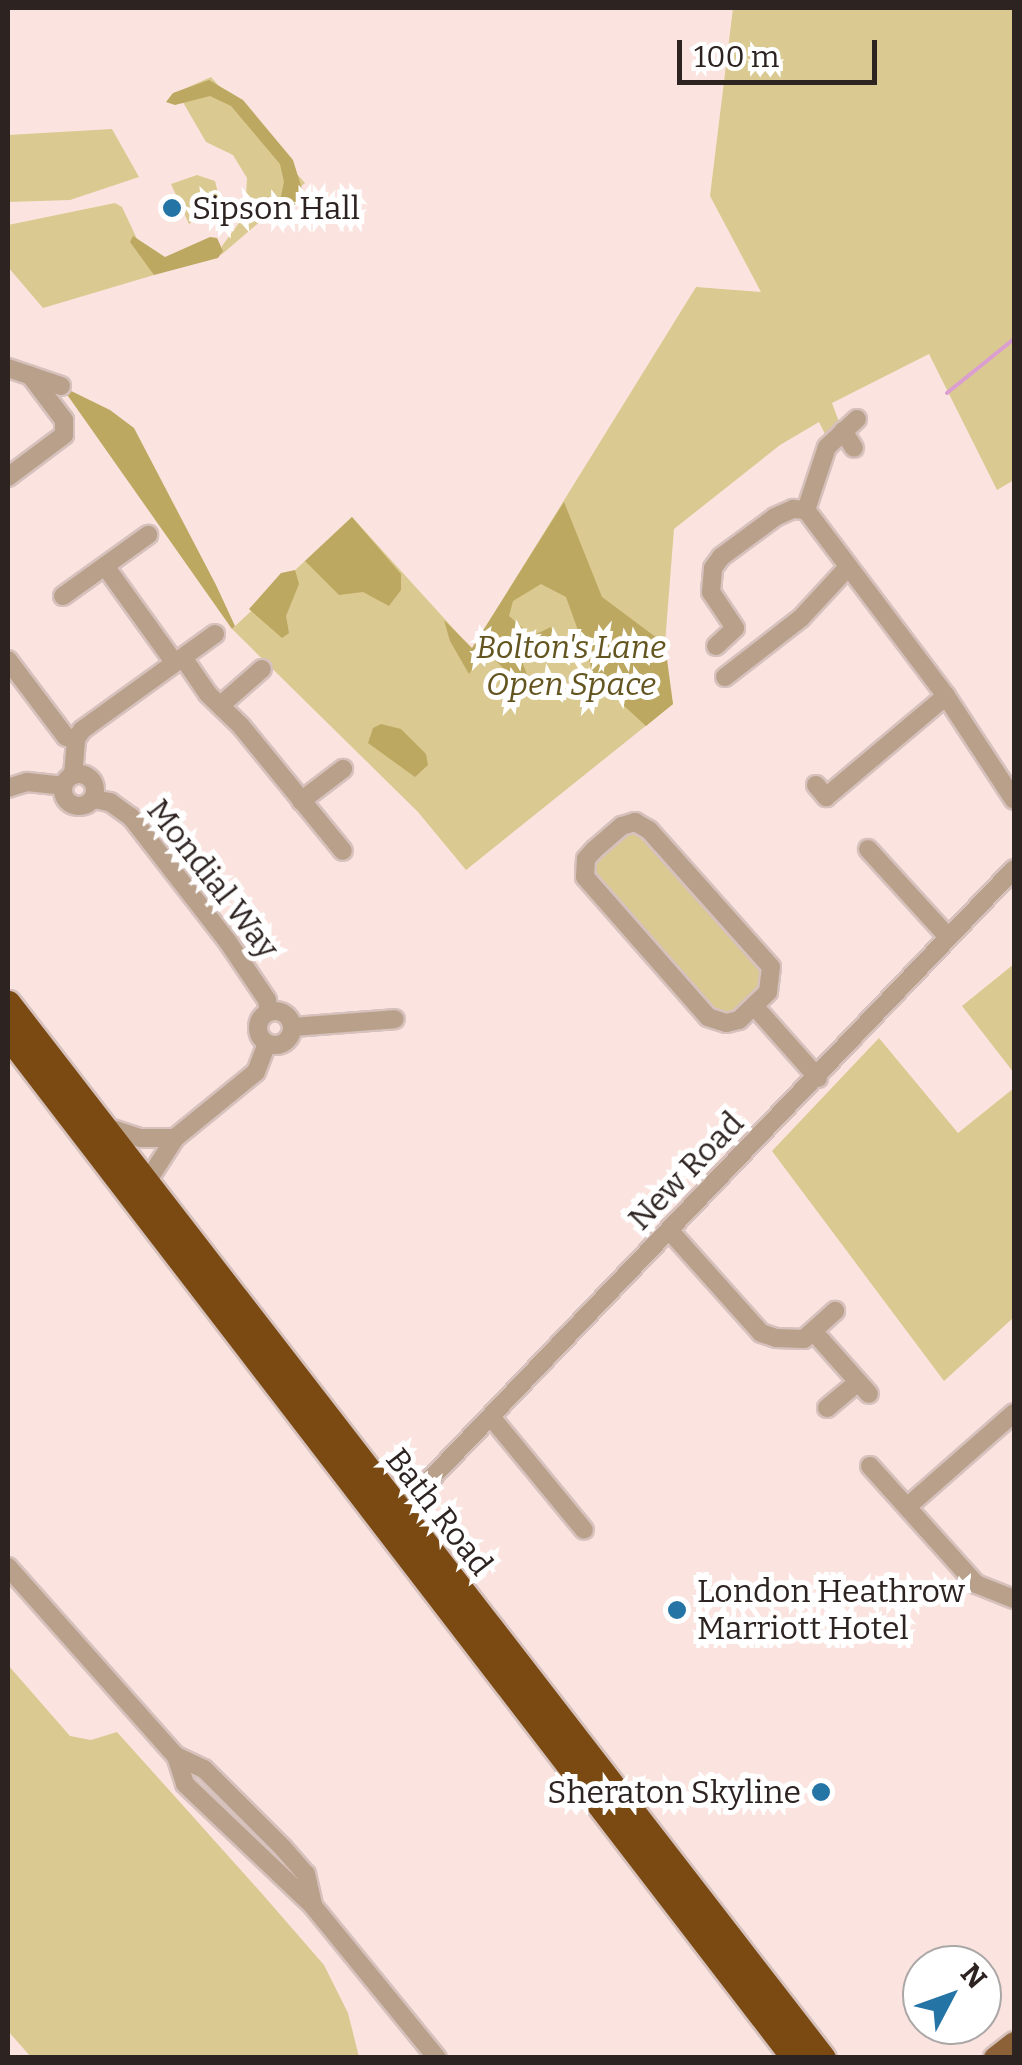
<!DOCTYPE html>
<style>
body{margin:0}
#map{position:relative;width:1022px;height:2065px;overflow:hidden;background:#fbe4df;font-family:Bitter,serif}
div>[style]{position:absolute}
.green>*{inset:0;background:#dac990}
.forest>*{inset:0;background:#bda861}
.stream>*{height:4px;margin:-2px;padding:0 2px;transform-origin:2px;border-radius:2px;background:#da9fd0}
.roads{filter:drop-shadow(2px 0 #d6c1bd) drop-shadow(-2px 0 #d6c1bd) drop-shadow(0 2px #d6c1bd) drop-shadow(0 -2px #d6c1bd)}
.minor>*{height:18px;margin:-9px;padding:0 9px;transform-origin:9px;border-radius:9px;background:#b9a08a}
.minor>.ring{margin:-9px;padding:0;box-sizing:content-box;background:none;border:18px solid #b9a08a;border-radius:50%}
.major>*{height:22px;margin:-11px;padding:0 11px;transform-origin:11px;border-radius:11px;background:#8c6137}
.highway>*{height:25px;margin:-12.5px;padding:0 12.5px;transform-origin:12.5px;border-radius:12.5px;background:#7b4a12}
.dots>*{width:28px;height:28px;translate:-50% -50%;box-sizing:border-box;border:5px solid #fff;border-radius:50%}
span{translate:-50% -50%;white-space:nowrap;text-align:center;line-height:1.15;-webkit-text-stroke:10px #fff;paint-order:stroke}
.poi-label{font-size:32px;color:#2d2321}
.left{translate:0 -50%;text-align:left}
.right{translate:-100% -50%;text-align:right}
.park-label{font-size:32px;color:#645520;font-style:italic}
.street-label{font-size:32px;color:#2d2321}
.frame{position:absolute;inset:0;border:10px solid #2d2321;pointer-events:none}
.north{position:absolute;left:902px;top:1945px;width:100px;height:100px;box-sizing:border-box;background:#fff;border:2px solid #aba7a6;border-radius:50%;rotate:49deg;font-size:28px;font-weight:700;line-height:40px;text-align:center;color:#2d2321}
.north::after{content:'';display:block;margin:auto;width:35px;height:45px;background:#2574a6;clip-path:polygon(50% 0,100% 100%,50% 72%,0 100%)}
.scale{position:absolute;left:677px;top:40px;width:200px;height:45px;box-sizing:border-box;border:5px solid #2d2321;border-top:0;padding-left:12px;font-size:30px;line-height:35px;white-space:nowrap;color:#2d2321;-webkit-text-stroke:8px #fff;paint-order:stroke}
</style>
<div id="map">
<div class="green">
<i style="clip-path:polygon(733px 8px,1014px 8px,1014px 480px,997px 490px,929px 354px,832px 403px,839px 422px,825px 434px,819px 422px,780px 445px,674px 529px,664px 656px,673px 704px,466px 870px,418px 812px,232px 629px,352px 517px,472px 649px,696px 287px,761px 292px,710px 196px)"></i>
<i style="clip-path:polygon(211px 77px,305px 183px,221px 255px,222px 246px,245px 215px,247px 178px,233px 155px,206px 142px,177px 92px)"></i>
<i style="clip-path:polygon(112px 129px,139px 177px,70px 200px,8px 202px,8px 135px)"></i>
<i style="clip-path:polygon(197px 175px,215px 181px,219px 197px,213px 207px,189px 224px,171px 184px)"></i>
<i style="clip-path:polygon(115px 203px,122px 207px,154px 275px,43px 308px,8px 267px,8px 225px)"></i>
<i style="clip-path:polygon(641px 830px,768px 973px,766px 983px,738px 1014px,719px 1016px,596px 884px,591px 870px,598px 852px,622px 831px)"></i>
<i style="clip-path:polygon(1014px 964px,1014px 1073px,962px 1006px)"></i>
<i style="clip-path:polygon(879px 1038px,958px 1133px,1014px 1088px,1014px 1317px,944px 1381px,772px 1151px)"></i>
<i style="clip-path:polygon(8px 1665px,70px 1736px,91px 1740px,117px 1732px,257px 1888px,324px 1965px,348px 2013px,359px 2057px,31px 2057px,8px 2031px)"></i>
</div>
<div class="forest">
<i style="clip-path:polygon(209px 80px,243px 100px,293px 160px,302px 189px,299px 201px,288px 211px,278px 210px,284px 182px,280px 164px,231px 106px,210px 96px,175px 105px,166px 102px,173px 93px)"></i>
<i style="clip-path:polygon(133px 236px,165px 257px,210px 237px,217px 238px,223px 251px,218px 258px,154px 275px,130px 242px)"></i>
<i style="clip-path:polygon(61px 386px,110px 410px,134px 428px,216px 585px,235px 626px,232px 629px)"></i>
<i style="clip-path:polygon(564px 502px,602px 597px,665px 644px,673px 704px,646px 726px,596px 680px,566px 597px,541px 584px,513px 601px,509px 616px,532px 636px,551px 627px,557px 649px,552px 658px,530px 650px,518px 652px,531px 684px,527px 692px,485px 650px,469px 674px,450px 641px,444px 620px,472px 648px)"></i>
<i style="clip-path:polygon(352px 517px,401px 574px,401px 590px,389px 606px,363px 592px,339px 595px,305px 561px)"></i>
<i style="clip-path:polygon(295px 570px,299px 584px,286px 616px,289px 633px,282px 638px,249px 609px,281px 573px)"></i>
<i style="clip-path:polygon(381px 724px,401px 729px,426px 754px,428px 765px,415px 777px,368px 743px,373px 728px)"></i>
</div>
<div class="stream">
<i style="left:947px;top:393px;width:86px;rotate:-38.9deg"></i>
</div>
<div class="roads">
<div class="minor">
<i style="left:8px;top:368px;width:56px;rotate:18.8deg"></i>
<i style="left:843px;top:431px;width:20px;rotate:57deg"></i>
<i style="left:8px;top:477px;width:70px;rotate:-36.9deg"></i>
<i style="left:64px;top:435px;width:15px;rotate:-90deg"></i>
<i style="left:64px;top:420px;width:56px;rotate:-127.1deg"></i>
<i style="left:806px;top:510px;width:233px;rotate:53deg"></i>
<i style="left:946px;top:696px;width:124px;rotate:56.8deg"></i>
<i style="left:806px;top:510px;width:66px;rotate:-71.6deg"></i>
<i style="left:827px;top:447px;width:41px;rotate:-43deg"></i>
<i style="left:105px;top:566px;width:118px;rotate:54.3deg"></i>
<i style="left:63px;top:596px;width:105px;rotate:-35.7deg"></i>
<i style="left:716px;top:646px;width:26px;rotate:-43deg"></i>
<i style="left:735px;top:628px;width:43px;rotate:-123.7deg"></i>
<i style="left:711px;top:592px;width:24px;rotate:-85deg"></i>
<i style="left:713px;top:568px;width:14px;rotate:-54deg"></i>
<i style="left:721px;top:557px;width:67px;rotate:-36.5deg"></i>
<i style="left:775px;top:517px;width:20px;rotate:-24deg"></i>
<i style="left:793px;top:509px;width:13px;rotate:4deg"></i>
<i style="left:184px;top:659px;width:42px;rotate:55.6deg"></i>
<i style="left:208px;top:694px;width:46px;rotate:44.1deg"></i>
<i style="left:241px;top:726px;width:161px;rotate:50.8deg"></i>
<i style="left:8px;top:660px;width:96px;rotate:53deg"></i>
<i style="left:66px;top:737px;width:10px;rotate:11deg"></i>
<i style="left:725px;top:677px;width:96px;rotate:-37.8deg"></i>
<i style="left:801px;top:618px;width:69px;rotate:-47.3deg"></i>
<i style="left:222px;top:704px;width:53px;rotate:-41.2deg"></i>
<i class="ring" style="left:63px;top:774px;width:14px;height:14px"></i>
<i style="left:73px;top:775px;width:36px;rotate:-85deg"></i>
<i style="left:76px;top:739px;width:11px;rotate:-56deg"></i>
<i style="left:82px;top:730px;width:164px;rotate:-35.8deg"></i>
<i style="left:816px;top:785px;width:16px;rotate:50deg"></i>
<i style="left:826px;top:797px;width:157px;rotate:-40.1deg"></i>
<i style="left:8px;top:788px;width:20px;rotate:-18deg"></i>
<i style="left:27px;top:782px;width:36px;rotate:6deg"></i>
<i style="left:94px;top:799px;width:16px;rotate:11deg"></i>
<i style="left:110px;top:802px;width:26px;rotate:36deg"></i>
<i style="left:131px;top:817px;width:158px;rotate:52.2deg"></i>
<i style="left:228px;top:942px;width:70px;rotate:56.1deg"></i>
<i style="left:267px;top:1000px;width:12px;rotate:81deg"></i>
<i style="left:301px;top:801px;width:53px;rotate:-37.3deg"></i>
<i style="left:635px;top:822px;width:16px;rotate:30deg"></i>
<i style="left:649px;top:830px;width:183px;rotate:48.3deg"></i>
<i style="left:771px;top:967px;width:25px;rotate:97deg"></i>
<i style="left:768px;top:992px;width:40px;rotate:136deg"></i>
<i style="left:739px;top:1020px;width:13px;rotate:167deg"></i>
<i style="left:726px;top:1023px;width:19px;rotate:-162deg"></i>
<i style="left:708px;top:1017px;width:186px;rotate:-131.3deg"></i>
<i style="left:585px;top:877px;width:18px;rotate:-87deg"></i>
<i style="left:586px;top:859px;width:12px;rotate:-48deg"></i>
<i style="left:594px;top:850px;width:37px;rotate:-41deg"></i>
<i style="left:622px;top:826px;width:14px;rotate:-17deg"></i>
<i style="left:868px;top:849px;width:119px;rotate:47.7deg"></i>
<i style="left:755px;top:1007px;width:95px;rotate:48.4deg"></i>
<i class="ring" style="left:258px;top:1011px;width:16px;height:16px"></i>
<i style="left:292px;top:1027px;width:103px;rotate:-4.4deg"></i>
<i style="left:103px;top:1126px;width:39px;rotate:18deg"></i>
<i style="left:140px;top:1138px;width:35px"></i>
<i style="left:145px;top:1185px;width:56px;rotate:-57.4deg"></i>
<i style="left:175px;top:1138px;width:104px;rotate:-39.2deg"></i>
<i style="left:256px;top:1072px;width:30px;rotate:-69deg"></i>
<i style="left:669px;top:1230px;width:138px;rotate:48.2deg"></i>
<i style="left:761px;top:1333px;width:16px;rotate:18deg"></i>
<i style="left:776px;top:1338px;width:28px;rotate:2deg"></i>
<i style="left:804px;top:1339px;width:42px;rotate:-42.1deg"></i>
<i style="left:813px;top:1331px;width:84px;rotate:48.4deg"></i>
<i style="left:827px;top:1408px;width:40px;rotate:-40deg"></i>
<i style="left:491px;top:1417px;width:146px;rotate:50.5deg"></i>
<i style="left:870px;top:1466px;width:159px;rotate:48.1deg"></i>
<i style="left:976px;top:1584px;width:41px;rotate:21.5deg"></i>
<i style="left:907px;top:1507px;width:142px;rotate:-41.3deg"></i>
<i style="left:398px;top:1513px;width:891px;rotate:-46.27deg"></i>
<i style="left:8px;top:1567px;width:253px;rotate:48.4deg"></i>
<i style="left:176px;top:1756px;width:29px;rotate:72deg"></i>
<i style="left:185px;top:1784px;width:177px;rotate:43.6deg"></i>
<i style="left:313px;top:1906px;width:196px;rotate:50.8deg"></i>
<i style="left:176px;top:1756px;width:31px;rotate:25deg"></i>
<i style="left:204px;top:1769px;width:112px;rotate:45deg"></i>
<i style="left:283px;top:1848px;width:35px;rotate:49deg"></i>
<i style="left:306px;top:1874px;width:32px;rotate:77deg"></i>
</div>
<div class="major">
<i style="left:995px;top:2058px;width:24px;rotate:-38deg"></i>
</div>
<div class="highway">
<i style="left:8px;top:1003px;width:1333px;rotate:52.31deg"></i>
<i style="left:8px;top:1036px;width:1289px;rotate:52.44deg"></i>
</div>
</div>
<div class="dots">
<i style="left:172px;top:208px;background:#2574a6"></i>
<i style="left:677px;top:1610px;background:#2574a6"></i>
<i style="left:821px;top:1792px;background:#2574a6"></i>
</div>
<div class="poi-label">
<span class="left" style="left:192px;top:208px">Sipson Hall</span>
<span class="left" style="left:697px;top:1610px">London Heathrow<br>Marriott Hotel</span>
<span class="right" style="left:801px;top:1792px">Sheraton Skyline</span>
</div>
<div class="park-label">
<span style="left:571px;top:666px">Bolton's Lane<br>Open Space</span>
</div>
<div class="street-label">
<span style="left:213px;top:879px;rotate:52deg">Mondial Way</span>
<span style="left:686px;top:1171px;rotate:-46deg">New Road</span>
<span style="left:439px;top:1512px;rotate:52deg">Bath Road</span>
</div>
<div class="frame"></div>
<div class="north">N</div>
<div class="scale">100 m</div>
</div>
